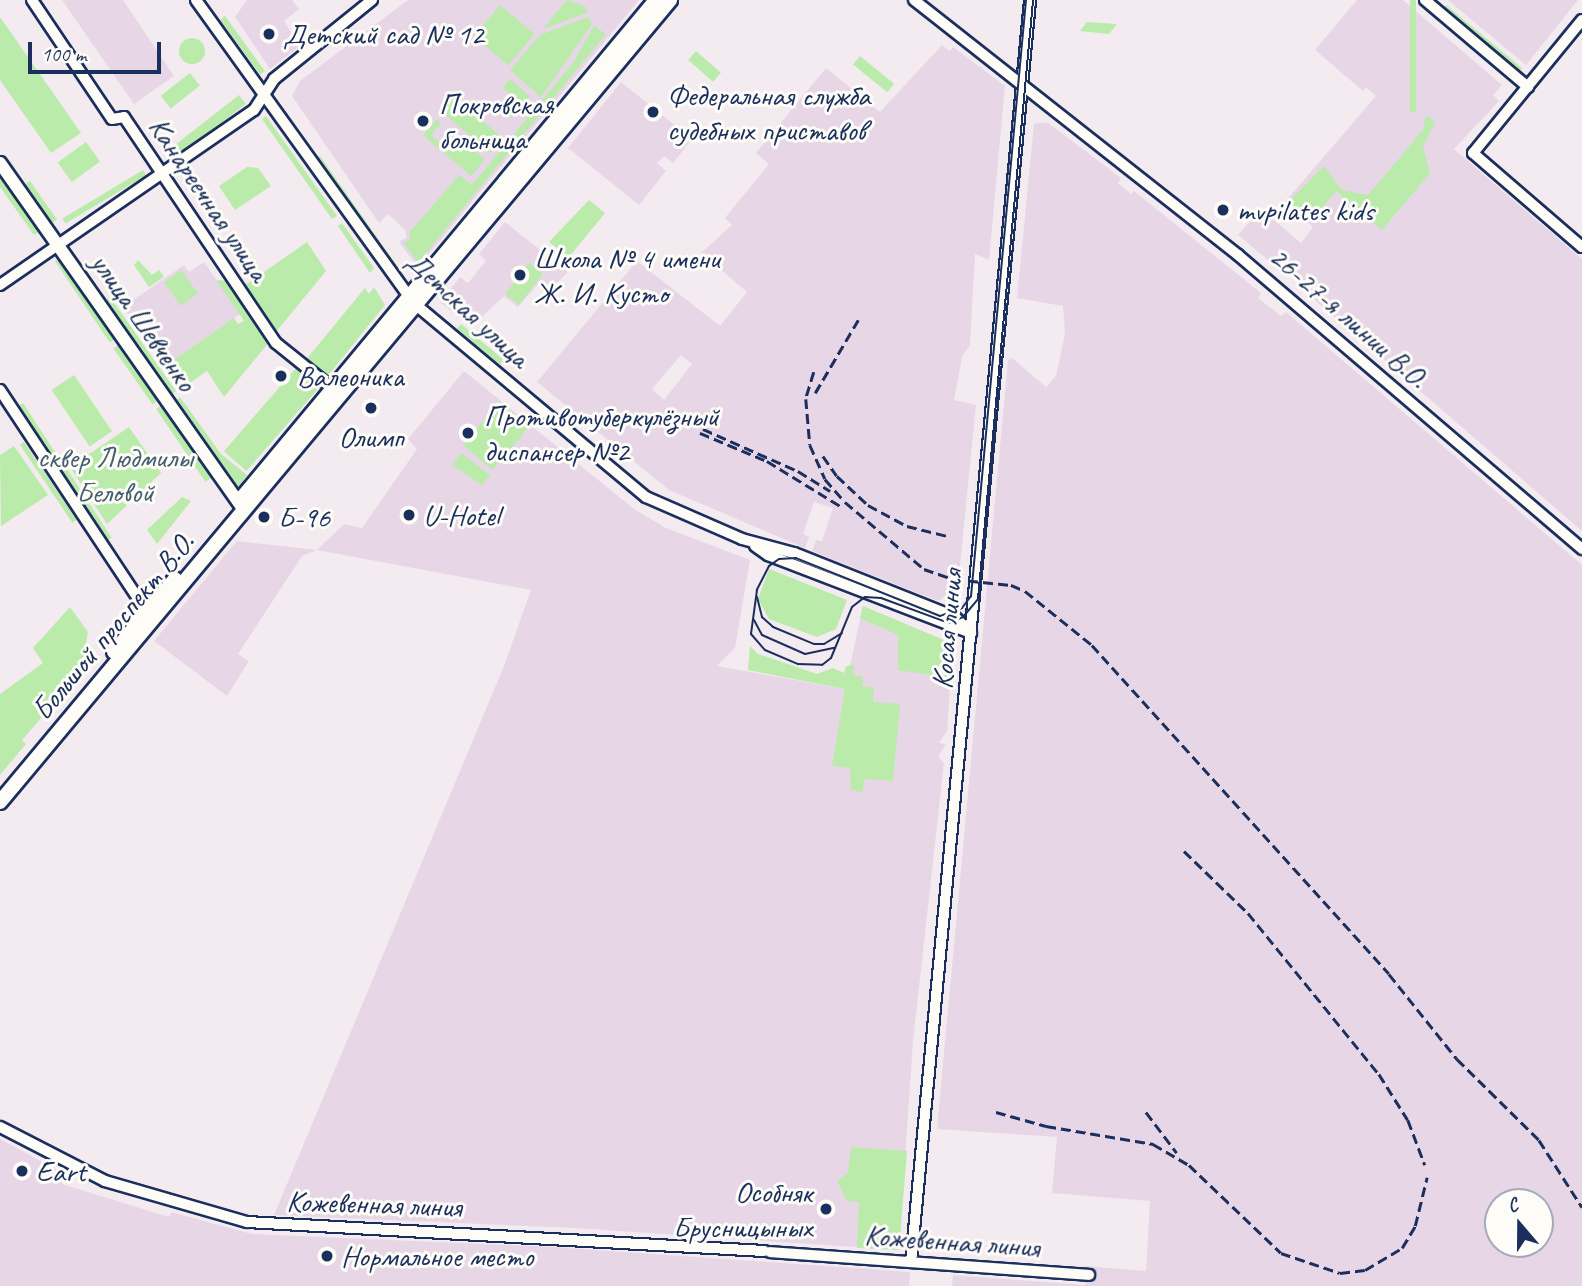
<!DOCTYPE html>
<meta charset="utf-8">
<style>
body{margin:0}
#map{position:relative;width:1582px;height:1286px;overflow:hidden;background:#f3ebef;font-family:Caveat,sans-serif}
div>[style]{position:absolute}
.built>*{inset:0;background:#e7d7e6}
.green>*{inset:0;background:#baebaa;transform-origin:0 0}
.round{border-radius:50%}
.roads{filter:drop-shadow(2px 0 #1b2f5e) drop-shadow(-2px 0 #1b2f5e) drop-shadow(0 2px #1b2f5e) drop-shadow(0 -2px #1b2f5e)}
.minor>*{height:10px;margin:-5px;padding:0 5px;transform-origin:5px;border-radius:5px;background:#fdfcf7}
.tertiary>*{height:12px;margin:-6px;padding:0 6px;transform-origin:6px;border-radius:6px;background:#fdfcf7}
.secondary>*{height:14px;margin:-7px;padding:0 7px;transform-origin:7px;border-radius:7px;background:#fdfcf7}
.tram>*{height:2px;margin:-1px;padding:0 1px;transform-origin:1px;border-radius:1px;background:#1b2f5e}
.rail>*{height:2.5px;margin-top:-1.25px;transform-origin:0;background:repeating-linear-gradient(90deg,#1b2f5e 0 10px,transparent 0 15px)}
.dots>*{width:19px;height:19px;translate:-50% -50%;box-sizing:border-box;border:4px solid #fdfcf7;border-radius:50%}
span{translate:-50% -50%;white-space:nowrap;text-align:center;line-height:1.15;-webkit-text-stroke:6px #fdfcf7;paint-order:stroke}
.poi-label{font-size:30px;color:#1b2f5e}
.left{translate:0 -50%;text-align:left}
.right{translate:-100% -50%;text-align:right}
.street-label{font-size:30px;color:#1b2f5e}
.park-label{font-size:30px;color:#435e71}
.north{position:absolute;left:1484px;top:1188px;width:70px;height:70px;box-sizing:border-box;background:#fdfcf7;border:2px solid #a3aaba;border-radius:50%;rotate:340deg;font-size:19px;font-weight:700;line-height:28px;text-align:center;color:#1b2f5e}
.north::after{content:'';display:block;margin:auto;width:24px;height:32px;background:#1b2f5e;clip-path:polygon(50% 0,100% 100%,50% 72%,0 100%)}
.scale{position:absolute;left:28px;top:42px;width:133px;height:32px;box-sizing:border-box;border:4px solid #1b2f5e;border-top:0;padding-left:9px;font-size:21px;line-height:24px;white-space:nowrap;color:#1b2f5e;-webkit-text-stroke:5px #fdfcf7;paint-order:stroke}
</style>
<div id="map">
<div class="built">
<i style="clip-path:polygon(62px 0,123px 0,174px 76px,134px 104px)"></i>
<i style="clip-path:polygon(247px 0,292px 0,299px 9px,284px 21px,300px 46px,270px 69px,235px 17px)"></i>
<i style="clip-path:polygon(408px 0,639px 0,418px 267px,399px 242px,407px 237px,405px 230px,388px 214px,379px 223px,292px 96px,300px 81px)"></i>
<i style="clip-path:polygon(1357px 0,1403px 0,1502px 85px,1493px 95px,1499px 101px,1454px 149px,1582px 259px,1582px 531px,1317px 302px,1291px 271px,1285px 274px,1238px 235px,1261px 209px,1301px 243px,1313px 227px,1284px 203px,1376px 96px,1366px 87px,1363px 91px,1315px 50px)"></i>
<i style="clip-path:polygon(1448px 0,1578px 0,1526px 65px)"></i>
<i style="clip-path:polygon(evenodd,942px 45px,950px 51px,953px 47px,1005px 86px,989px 260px,975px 254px,970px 345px,962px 357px,954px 400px,976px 405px,958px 586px,938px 601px,812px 551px,816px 540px,822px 541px,833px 508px,814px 502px,803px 534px,809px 537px,805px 548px,669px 490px,537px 382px,637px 261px,720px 326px,747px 292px,701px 253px,732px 225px,725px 218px,769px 164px,756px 153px,826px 68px,880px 112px,942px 45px,681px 355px,692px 364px,664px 400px,652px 389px,681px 355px)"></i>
<i style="clip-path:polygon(621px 82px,692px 139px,673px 163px,664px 156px,657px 163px,666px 171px,639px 205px,568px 148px)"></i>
<i style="clip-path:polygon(evenodd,1047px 122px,1121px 178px,1118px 183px,1125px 189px,1131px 194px,1134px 191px,1261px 293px,1258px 298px,1281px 316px,1286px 312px,1582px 565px,1582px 1286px,952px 1286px,953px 1275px,1085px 1285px,1086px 1266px,1146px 1271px,1150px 1201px,1052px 1193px,1057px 1137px,937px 1129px,1008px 360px,1012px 358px,1046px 387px,1056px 376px,1065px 334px,1063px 306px,1017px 298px,1034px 124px,1047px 122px,1498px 1202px,1540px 1202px,1540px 1244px,1498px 1244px,1498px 1202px)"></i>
<i style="clip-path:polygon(505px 222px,568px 272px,552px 288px,541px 280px,518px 307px,504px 296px,471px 327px,440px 302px,460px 277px,468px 283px,486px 261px,479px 254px)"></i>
<i style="clip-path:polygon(204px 262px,240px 314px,165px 366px,123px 307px,184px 265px,189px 272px)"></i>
<i style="clip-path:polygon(464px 371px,634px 509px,666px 528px,750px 560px,735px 648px,717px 666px,845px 689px,863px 606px,953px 647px,947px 731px,939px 743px,946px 744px,938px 756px,944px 763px,913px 1041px,899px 1250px,574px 1228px,274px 1215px,504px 666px,531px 590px,317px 550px,302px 556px,238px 654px,249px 661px,227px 696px,154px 641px,237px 541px,317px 550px,344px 524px,362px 528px,417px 449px,408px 439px)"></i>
<i style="clip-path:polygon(0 1139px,65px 1174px,62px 1184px,169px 1217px,171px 1212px,252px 1234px,552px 1247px,897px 1271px,910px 1272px,909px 1286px,0 1286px)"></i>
</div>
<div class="green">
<i style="clip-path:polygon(567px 0,585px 6px,587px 13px,543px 29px)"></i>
<i style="left:1410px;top:0;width:6px;height:112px"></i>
<i style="left:500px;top:5px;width:45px;height:41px;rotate:40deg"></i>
<i style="clip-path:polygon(1446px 5px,1522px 68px,1520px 71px,1444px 7px)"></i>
<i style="left:225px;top:16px;width:68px;height:6px;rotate:54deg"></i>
<i style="clip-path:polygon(0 17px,81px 133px,51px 153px,0 80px)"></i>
<i style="clip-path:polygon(588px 17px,592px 24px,541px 97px,510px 70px,540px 35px)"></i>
<i style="clip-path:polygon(1087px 22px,1117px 24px,1109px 34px,1080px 31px)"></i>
<i style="clip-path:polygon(594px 26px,606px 34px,418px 263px,404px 243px,410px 240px,409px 233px,459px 175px,472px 185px,572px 64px)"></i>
<i class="round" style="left:179px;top:38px;width:26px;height:26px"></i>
<i style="left:696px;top:51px;width:33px;height:12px;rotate:41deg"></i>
<i style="left:860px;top:56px;width:44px;height:11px;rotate:39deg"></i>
<i style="left:190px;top:73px;width:16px;height:37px;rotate:52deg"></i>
<i style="clip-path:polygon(510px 79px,530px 96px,511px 118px,501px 110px,513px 97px,503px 88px)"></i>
<i style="clip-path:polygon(458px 89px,464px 94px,459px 101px,503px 138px,490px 153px,440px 110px)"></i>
<i style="left:239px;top:95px;width:11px;height:87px;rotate:52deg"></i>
<i style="clip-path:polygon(1426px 115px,1435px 122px,1423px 147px,1430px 173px,1382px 230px,1336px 191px,1310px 222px,1287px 203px,1324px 166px,1342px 190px,1368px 195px,1423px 130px)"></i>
<i style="clip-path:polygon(266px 116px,337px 216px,332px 219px,262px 119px)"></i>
<i style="clip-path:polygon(437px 119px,441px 123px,431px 135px,451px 152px,462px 140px,485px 160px,471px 176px,423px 135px)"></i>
<i style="left:86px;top:142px;width:24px;height:35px;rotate:54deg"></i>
<i style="left:320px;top:156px;width:147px;height:6px;rotate:55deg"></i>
<i style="clip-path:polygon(247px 167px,258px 168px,271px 186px,235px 210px,219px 186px)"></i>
<i style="left:143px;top:170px;width:6px;height:94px;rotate:59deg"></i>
<i style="clip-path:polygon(0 176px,40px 231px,34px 235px,0 187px)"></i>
<i style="left:30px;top:181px;width:47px;height:7px;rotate:55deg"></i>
<i style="clip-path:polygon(589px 200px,605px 213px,569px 257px,549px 242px)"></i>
<i style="clip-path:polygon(342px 223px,374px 268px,370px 273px,338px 226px)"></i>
<i style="clip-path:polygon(307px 242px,326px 271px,275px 333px,244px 286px)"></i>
<i style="left:60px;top:258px;width:98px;height:6px;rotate:56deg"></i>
<i style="clip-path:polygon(138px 260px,152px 275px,159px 270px,164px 277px,149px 287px,134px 265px)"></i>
<i style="left:529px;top:263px;width:18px;height:39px;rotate:38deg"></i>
<i style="left:181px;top:270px;width:29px;height:21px;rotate:54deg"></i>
<i style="clip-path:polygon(216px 280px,229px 281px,270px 341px,224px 397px,207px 371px,181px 389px,165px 366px,234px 318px,238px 324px,244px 321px)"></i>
<i style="clip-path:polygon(374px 287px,385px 305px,326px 378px,305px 361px,365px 288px,369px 294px)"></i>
<i style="left:110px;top:297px;width:115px;height:6px;rotate:55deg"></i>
<i style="left:461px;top:324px;width:56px;height:6px;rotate:40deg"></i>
<i style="left:120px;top:344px;width:68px;height:8px;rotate:55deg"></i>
<i style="left:298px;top:366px;width:30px;height:113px;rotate:41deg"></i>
<i style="left:74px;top:375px;width:68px;height:27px;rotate:56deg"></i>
<i style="clip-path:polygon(180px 397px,221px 454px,247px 475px,236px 489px,175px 401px)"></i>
<i style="left:499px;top:402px;width:39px;height:56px;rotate:40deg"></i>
<i style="left:23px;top:403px;width:74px;height:6px;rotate:57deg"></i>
<i style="left:162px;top:405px;width:88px;height:7px;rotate:56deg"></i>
<i style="clip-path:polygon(129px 427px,161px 473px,107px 524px,70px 467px)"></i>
<i style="left:24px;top:442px;width:94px;height:5px;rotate:56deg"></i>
<i style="clip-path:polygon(14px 446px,48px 495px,1px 526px,0 455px)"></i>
<i style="clip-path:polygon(461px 453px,490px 475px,482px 485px,452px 465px)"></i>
<i style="left:67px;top:469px;width:82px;height:6px;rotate:57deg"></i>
<i style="clip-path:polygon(182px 497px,191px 501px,157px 544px,147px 530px)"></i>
<i style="clip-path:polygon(769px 569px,847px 600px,836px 629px,817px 637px,769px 619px,758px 599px)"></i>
<i style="clip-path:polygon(863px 606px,951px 643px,952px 678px,898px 670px,898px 635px,860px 618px)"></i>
<i style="clip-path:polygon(70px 607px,88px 632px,86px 644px,94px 657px,22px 740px,26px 744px,0 775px,0 694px,43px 663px,33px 648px)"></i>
<i style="clip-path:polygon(750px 646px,758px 654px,817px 674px,833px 668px,844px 673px,846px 666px,854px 665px,853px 675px,863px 677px,862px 686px,874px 688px,873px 702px,900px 704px,893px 781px,864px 779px,863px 792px,851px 790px,850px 768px,832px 766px,845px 689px,748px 670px)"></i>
<i style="clip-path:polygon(851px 1147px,907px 1151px,899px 1250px,857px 1248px,859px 1202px,847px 1201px,837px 1181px,848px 1173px)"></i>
</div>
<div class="roads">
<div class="minor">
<i style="left:32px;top:0;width:143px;rotate:56.1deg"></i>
<i style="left:112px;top:119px;width:12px;rotate:-9deg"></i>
<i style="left:124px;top:117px;width:272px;rotate:56.1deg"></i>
<i style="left:276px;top:343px;width:72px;rotate:38.8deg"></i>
<i style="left:196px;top:0;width:370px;rotate:54.3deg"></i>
<i style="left:914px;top:0;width:412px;rotate:38.2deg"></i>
<i style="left:1238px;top:255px;width:453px;rotate:40.5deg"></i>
<i style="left:1425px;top:0;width:135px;rotate:40.2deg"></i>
<i style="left:1582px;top:20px;width:172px;rotate:129.3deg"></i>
<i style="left:1473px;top:153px;width:144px;rotate:40.8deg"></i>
<i style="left:0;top:285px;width:308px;rotate:-34.6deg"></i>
<i style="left:254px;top:110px;width:37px;rotate:-57deg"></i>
<i style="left:274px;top:79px;width:126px;rotate:-38.9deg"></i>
<i style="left:415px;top:304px;width:301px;rotate:39.9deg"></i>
<i style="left:646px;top:497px;width:105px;rotate:23.6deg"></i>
<i style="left:742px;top:539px;width:54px;rotate:15.1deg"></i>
<i style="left:794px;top:553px;width:173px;rotate:21.7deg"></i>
<i style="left:955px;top:617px;width:23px;rotate:45deg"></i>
<i style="left:0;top:390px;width:272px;rotate:56.5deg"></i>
<i style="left:755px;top:546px;width:16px;rotate:35deg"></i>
<i style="left:768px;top:555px;width:217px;rotate:21deg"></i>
<i style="left:0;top:1127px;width:118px;rotate:27.2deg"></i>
<i style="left:105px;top:1181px;width:148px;rotate:16.1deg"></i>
<i style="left:247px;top:1222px;width:518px;rotate:3.21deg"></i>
<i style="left:770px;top:1252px;width:320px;rotate:4.1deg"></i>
<i style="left:911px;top:1262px;width:1268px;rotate:-84.61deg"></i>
</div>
<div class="tertiary">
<i style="left:0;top:163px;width:424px;rotate:54.9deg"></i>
</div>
<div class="secondary">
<i style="left:241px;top:499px;width:649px;rotate:-50.25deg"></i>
<i style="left:114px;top:652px;width:95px;rotate:-50.1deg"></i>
<i style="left:0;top:802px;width:1045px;rotate:-50.12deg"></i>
</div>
</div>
<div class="tram">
<i style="left:1026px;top:0;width:599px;rotate:95.27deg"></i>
<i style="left:971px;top:596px;width:15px;rotate:127deg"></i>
<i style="left:962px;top:608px;width:23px;rotate:160deg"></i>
<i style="left:940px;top:616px;width:155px;rotate:-158.1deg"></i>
<i style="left:796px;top:558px;width:17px;rotate:177deg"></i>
<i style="left:779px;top:559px;width:12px;rotate:145deg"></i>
<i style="left:769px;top:566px;width:27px;rotate:117deg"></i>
<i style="left:757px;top:590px;width:44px;rotate:97.8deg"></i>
<i style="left:751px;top:634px;width:21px;rotate:49deg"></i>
<i style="left:765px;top:650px;width:36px;rotate:23deg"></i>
<i style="left:798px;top:664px;width:24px;rotate:2deg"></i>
<i style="left:822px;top:665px;width:11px;rotate:-38deg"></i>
<i style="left:831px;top:658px;width:55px;rotate:-67.6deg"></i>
<i style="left:852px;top:607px;width:16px;rotate:-38deg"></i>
<i style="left:865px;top:597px;width:16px;rotate:4deg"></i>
<i style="left:881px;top:598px;width:72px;rotate:20.2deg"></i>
<i style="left:949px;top:623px;width:15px;rotate:-23deg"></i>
<i style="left:963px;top:617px;width:23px;rotate:-50deg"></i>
<i style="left:978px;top:599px;width:602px;rotate:-84.75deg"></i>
<i style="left:757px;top:597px;width:21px;rotate:76deg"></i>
<i style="left:762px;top:617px;width:15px;rotate:42deg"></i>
<i style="left:773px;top:627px;width:44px;rotate:22.5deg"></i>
<i style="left:814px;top:644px;width:10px"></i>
<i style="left:824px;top:644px;width:21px;rotate:-31deg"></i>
<i style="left:754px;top:620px;width:17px;rotate:62deg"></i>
<i style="left:762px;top:635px;width:47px;rotate:23.8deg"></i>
<i style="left:805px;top:654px;width:30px;rotate:-12deg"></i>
</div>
<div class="rail">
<i style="left:814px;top:372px;width:28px;rotate:107deg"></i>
<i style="left:806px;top:399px;width:46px;rotate:85deg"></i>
<i style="left:810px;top:445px;width:37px;rotate:66deg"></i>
<i style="left:825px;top:479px;width:30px;rotate:49deg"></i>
<i style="left:845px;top:502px;width:104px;rotate:40.3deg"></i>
<i style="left:924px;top:569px;width:31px;rotate:19deg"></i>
<i style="left:953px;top:579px;width:58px;rotate:5.9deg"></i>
<i style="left:1011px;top:585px;width:15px;rotate:23deg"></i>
<i style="left:1025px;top:591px;width:86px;rotate:38.9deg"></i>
<i style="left:1092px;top:645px;width:443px;rotate:47.9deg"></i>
<i style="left:1389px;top:974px;width:109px;rotate:51.3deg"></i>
<i style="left:1457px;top:1059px;width:115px;rotate:44.6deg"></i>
<i style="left:1539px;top:1140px;width:80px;rotate:57.3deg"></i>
<i style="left:815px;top:393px;width:85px;rotate:-59.5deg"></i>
<i style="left:703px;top:429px;width:104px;rotate:23.9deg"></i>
<i style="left:798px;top:471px;width:38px;rotate:32deg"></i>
<i style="left:700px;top:433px;width:73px;rotate:22.7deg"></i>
<i style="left:767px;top:461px;width:88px;rotate:31.5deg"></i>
<i style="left:823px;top:456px;width:24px;rotate:55deg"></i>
<i style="left:837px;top:476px;width:42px;rotate:43.1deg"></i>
<i style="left:868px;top:505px;width:44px;rotate:28.3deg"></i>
<i style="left:907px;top:526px;width:41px;rotate:14deg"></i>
<i style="left:1184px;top:851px;width:89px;rotate:44.1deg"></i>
<i style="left:1248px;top:913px;width:208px;rotate:50.9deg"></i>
<i style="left:1379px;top:1074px;width:54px;rotate:57.8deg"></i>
<i style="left:1408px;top:1120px;width:48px;rotate:69.3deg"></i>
<i style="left:996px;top:1112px;width:52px;rotate:15.6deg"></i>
<i style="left:1046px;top:1126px;width:109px;rotate:9.5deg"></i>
<i style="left:1153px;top:1144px;width:42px;rotate:30.3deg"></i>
<i style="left:1189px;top:1165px;width:127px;rotate:43.7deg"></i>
<i style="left:1281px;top:1253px;width:62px;rotate:18.7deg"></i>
<i style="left:1340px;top:1273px;width:25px;rotate:-7deg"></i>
<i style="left:1365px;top:1270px;width:43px;rotate:-30.7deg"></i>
<i style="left:1402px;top:1248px;width:26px;rotate:-59deg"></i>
<i style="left:1415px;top:1226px;width:50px;rotate:-76.2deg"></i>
<i style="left:1146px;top:1112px;width:51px;rotate:52.9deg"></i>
</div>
<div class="dots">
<i style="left:269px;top:34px;background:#1b2f5e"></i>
<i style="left:653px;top:112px;background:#1b2f5e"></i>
<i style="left:423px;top:121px;background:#1b2f5e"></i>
<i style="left:1223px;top:210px;background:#1b2f5e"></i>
<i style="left:520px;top:275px;background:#1b2f5e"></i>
<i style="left:281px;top:376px;background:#1b2f5e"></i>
<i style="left:371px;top:408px;background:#1b2f5e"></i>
<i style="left:468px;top:433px;background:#1b2f5e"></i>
<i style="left:409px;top:515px;background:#1b2f5e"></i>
<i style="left:264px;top:517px;background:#1b2f5e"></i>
<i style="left:22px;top:1171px;background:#1b2f5e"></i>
<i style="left:826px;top:1209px;background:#1b2f5e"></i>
<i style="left:327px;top:1256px;background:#1b2f5e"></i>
</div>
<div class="poi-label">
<span class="left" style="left:283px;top:34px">Детский сад № 12</span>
<span class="left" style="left:667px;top:112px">Федеральная служба<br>судебных приставов</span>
<span class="left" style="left:439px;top:121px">Покровская<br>больница</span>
<span class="left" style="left:1237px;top:210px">mvpilates kids</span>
<span class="left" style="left:534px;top:275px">Школа № 4 имени<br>Ж. И. Кусто</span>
<span class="left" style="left:297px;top:376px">Валеоника</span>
<span class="left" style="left:484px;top:433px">Противотуберкулёзный<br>диспансер №2</span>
<span style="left:371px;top:437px">Олимп</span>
<span class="left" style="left:423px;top:515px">U-Hotel</span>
<span class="left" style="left:278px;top:517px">Б-96</span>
<span class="left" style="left:36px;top:1171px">Eart</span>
<span class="right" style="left:812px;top:1209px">Особняк<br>Брусницыных</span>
<span class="left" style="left:341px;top:1256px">Нормальное место</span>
</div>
<div class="street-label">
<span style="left:209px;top:199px;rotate:56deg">Канареечная улица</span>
<span style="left:468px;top:309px;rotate:43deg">Детская улица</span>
<span style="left:1349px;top:317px;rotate:41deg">26-27-я линии В.О.</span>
<span style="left:144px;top:322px;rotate:55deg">улица Шевченко</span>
<span style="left:113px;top:626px;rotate:-50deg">Большой проспект В.О.</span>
<span style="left:947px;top:629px;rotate:-85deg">Косая линия</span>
<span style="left:374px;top:1204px;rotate:2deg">Кожевенная линия</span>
<span style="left:952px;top:1241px;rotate:4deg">Кожевенная линия</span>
</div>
<div class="park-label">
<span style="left:115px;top:474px">сквер Людмилы<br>Беловой</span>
</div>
<div class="north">С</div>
<div class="scale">100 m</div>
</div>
